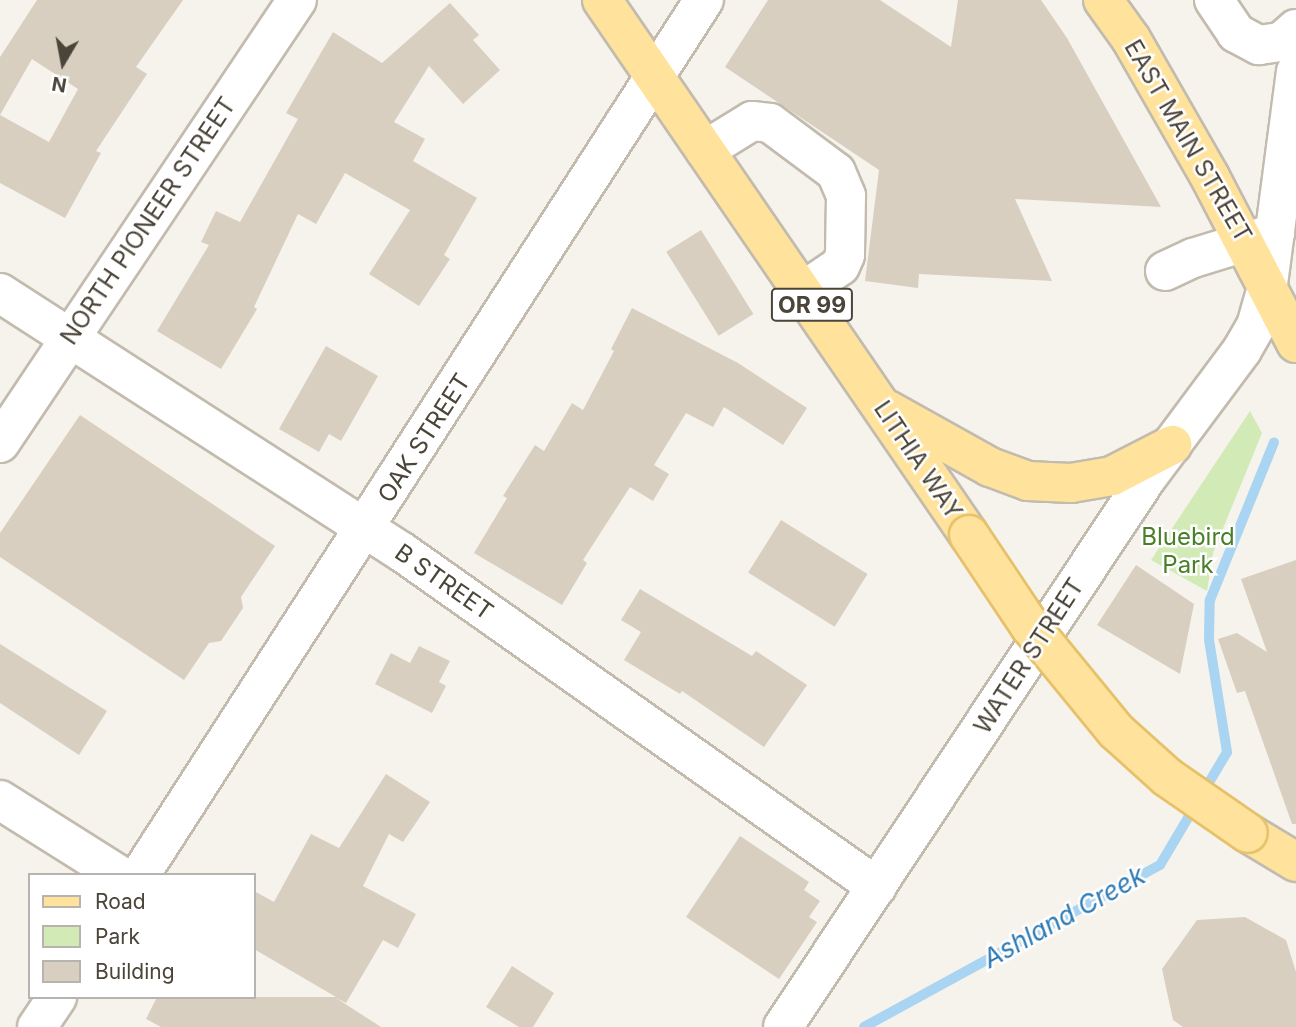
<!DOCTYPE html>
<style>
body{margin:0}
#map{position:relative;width:1296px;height:1027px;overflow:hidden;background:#f6f3ec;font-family:Inter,sans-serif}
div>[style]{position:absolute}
.green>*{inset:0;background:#d2eab5}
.stream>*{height:10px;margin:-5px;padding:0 5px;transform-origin:5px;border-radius:5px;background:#a9d4f2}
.building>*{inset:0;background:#d8cfc1;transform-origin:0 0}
.roads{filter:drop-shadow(2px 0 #c2bbae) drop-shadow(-2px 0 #c2bbae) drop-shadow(0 2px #c2bbae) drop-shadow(0 -2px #c2bbae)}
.minor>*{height:38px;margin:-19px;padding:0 19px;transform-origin:19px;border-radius:19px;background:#fff}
.major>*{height:38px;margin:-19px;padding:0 19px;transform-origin:19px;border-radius:19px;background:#ffe39c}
.bridges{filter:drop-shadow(2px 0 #e6c16a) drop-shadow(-2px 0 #e6c16a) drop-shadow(0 2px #e6c16a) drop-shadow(0 -2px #e6c16a)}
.major-bridge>*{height:38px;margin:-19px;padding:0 19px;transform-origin:19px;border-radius:19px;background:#ffe39c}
span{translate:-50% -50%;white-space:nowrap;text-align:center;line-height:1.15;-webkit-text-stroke:5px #fff;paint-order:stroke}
.shield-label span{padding:2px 5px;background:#fff;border:2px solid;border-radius:5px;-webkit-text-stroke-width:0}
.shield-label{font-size:23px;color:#4b4439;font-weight:700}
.street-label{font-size:24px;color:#4b4439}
.park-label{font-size:24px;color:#4a7f2a}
.water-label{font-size:26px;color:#2e7ab2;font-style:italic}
.legend{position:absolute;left:28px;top:873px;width:228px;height:126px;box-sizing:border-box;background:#fff;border:2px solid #b7b4b0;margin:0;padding:9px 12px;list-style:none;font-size:21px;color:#4b4439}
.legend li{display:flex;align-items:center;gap:14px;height:35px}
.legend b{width:35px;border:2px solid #b7b4b0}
.north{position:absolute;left:28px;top:28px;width:70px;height:70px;-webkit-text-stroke:5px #fff;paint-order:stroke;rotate:190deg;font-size:19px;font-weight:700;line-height:28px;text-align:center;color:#4b4439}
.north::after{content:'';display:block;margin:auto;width:24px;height:32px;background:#4b4439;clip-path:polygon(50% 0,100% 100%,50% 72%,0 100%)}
</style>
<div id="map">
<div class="green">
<i style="clip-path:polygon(1250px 411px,1262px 433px,1213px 553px,1207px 591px,1151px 560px)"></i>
</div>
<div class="stream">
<i style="left:864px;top:1027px;width:337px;rotate:-28.7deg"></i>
<i style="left:1160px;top:865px;width:131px;rotate:-59.3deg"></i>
<i style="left:1227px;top:752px;width:114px;rotate:-99.1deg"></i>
<i style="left:1209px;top:639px;width:39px;rotate:-89deg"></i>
<i style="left:1210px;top:600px;width:170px;rotate:-67.9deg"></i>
</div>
<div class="building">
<i style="clip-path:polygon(evenodd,37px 0,183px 0,136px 67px,147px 74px,96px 151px,101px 153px,65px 218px,0 183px,0 57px,37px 0,32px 59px,78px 89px,49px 142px,0 115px,32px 59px)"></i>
<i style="clip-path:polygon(768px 0,880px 0,951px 47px,958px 0,1041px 0,1067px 38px,1161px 207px,1015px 199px,1052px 281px,919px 274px,918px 288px,865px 281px,879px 170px,725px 67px)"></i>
<i style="clip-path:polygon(450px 3px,479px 35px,473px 40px,500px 70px,463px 104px,429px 66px,394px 122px,425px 139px,413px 161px,477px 198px,444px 255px,450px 259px,419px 306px,369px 274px,410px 210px,345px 173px,316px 224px,298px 214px,254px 307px,257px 309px,221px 369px,157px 331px,209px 245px,201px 242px,216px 211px,240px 222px,298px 119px,286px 113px,333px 32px,382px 63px)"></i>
<i style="left:701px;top:230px;width:99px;height:41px;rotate:58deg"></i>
<i style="clip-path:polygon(632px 308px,738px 363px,807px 408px,783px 445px,724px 407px,713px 427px,686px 413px,654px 465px,669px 474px,653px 501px,630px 487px,583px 560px,587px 563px,562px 605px,474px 553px,507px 498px,503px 496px,535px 445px,544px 451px,572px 403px,583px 410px,614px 351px,611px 349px)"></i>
<i style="clip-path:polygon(326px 346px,378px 376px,341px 441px,329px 434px,319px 452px,279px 429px)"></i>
<i style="clip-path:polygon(80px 415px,275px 546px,241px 597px,243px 608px,221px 641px,209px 643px,184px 680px,0 557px,0 533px)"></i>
<i style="left:781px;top:520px;width:102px;height:62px;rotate:32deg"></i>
<i style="clip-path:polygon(1296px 560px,1296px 824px,1292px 824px,1245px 691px,1237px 693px,1218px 639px,1237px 633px,1267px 652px,1241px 579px)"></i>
<i style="clip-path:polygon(1136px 565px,1194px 604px,1180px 674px,1097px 625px)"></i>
<i style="clip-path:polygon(640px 589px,752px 656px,756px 651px,807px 685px,764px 747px,682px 691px,680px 694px,624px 660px,641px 632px,621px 620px)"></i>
<i style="clip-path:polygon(0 644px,107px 711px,79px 755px,0 703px)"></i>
<i style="clip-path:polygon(419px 646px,450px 661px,439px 682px,446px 686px,432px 713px,375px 684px,391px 653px,410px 663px)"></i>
<i style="clip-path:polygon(386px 774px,430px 802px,403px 842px,389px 834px,363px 886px,416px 914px,398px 948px,383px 940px,346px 1003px,336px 998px,381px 1027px,161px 1027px,146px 1019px,157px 997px,336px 997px,254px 949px,254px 891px,274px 902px,311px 834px,339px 848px)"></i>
<i style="clip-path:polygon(740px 836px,809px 882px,804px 890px,820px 901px,809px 917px,817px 922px,779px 979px,686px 917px)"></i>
<i style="clip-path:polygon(1245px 917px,1286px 940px,1296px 972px,1296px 1027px,1183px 1027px,1173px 1020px,1162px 969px,1197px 920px)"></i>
<i style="clip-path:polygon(512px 966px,554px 993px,533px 1027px,519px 1027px,486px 1007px)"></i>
</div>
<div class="roads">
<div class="minor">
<i style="left:1214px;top:0;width:40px;rotate:56deg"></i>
<i style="left:1236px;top:33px;width:26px;rotate:28deg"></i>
<i style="left:1259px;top:45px;width:22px;rotate:-8deg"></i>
<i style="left:1281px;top:42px;width:20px;rotate:-41deg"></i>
<i style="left:705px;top:150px;width:55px;rotate:-31.7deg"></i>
<i style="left:752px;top:121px;width:18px;rotate:6deg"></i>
<i style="left:770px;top:123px;width:82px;rotate:36.6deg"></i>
<i style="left:836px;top:172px;width:26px;rotate:67deg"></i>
<i style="left:846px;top:196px;width:59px;rotate:91deg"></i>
<i style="left:845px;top:255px;width:12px;rotate:114deg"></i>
<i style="left:840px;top:266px;width:45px;rotate:146deg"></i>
<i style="left:1165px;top:271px;width:31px;rotate:-25deg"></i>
<i style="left:1193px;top:258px;width:86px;rotate:-17deg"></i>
<i style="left:0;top:293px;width:478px;rotate:32.8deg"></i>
<i style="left:402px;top:552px;width:581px;rotate:35.19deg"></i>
<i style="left:0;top:443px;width:533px;rotate:-56.16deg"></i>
<i style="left:0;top:800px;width:141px;rotate:32.2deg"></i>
<i style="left:140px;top:875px;width:1041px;rotate:-57.2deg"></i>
<i style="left:37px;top:1027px;width:36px;rotate:-56deg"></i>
<i style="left:783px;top:1027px;width:657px;rotate:-56.48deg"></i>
<i style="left:1146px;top:479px;width:161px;rotate:-53.3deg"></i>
<i style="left:1242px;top:350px;width:28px;rotate:-60deg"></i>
<i style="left:1256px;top:326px;width:44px;rotate:-74.1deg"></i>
<i style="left:1268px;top:284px;width:214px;rotate:-82.5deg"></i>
</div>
<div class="major">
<i style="left:602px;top:0;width:649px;rotate:55.55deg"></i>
<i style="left:1103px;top:0;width:48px;rotate:54.3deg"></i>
<i style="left:1131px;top:39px;width:159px;rotate:60.2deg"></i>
<i style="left:1210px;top:177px;width:187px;rotate:62.6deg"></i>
<i style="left:888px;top:410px;width:117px;rotate:29.2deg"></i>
<i style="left:990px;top:467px;width:40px;rotate:20.2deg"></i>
<i style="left:1028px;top:481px;width:43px;rotate:2.7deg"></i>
<i style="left:1071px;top:483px;width:42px;rotate:-9.7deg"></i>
<i style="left:1112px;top:476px;width:68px;rotate:-27.3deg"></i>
<i style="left:1248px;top:833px;width:56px;rotate:31.1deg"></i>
</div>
</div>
<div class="bridges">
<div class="major-bridge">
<i style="left:969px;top:535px;width:110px;rotate:56.2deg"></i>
<i style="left:1030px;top:626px;width:136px;rotate:50.7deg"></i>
<i style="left:1116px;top:731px;width:69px;rotate:42deg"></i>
<i style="left:1167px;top:777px;width:98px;rotate:34.7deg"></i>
</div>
</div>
<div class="shield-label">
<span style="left:812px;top:305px">OR 99</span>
</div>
<div class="street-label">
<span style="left:1188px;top:141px;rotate:60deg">EAST MAIN STREET</span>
<span style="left:148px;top:221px;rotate:-56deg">NORTH PIONEER STREET</span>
<span style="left:424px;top:438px;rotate:-57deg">OAK STREET</span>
<span style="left:918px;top:460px;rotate:56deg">LITHIA WAY</span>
<span style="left:444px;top:582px;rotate:35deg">B STREET</span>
<span style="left:1029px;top:656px;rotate:-57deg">WATER STREET</span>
</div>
<div class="park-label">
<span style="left:1188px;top:551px">Bluebird<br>Park</span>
</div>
<div class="water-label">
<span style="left:1064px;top:917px;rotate:-29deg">Ashland Creek</span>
</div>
<ul class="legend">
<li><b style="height:9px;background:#ffe39c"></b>Road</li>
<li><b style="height:19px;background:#d2eab5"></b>Park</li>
<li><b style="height:19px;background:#d8cfc1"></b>Building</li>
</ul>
<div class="north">N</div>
</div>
